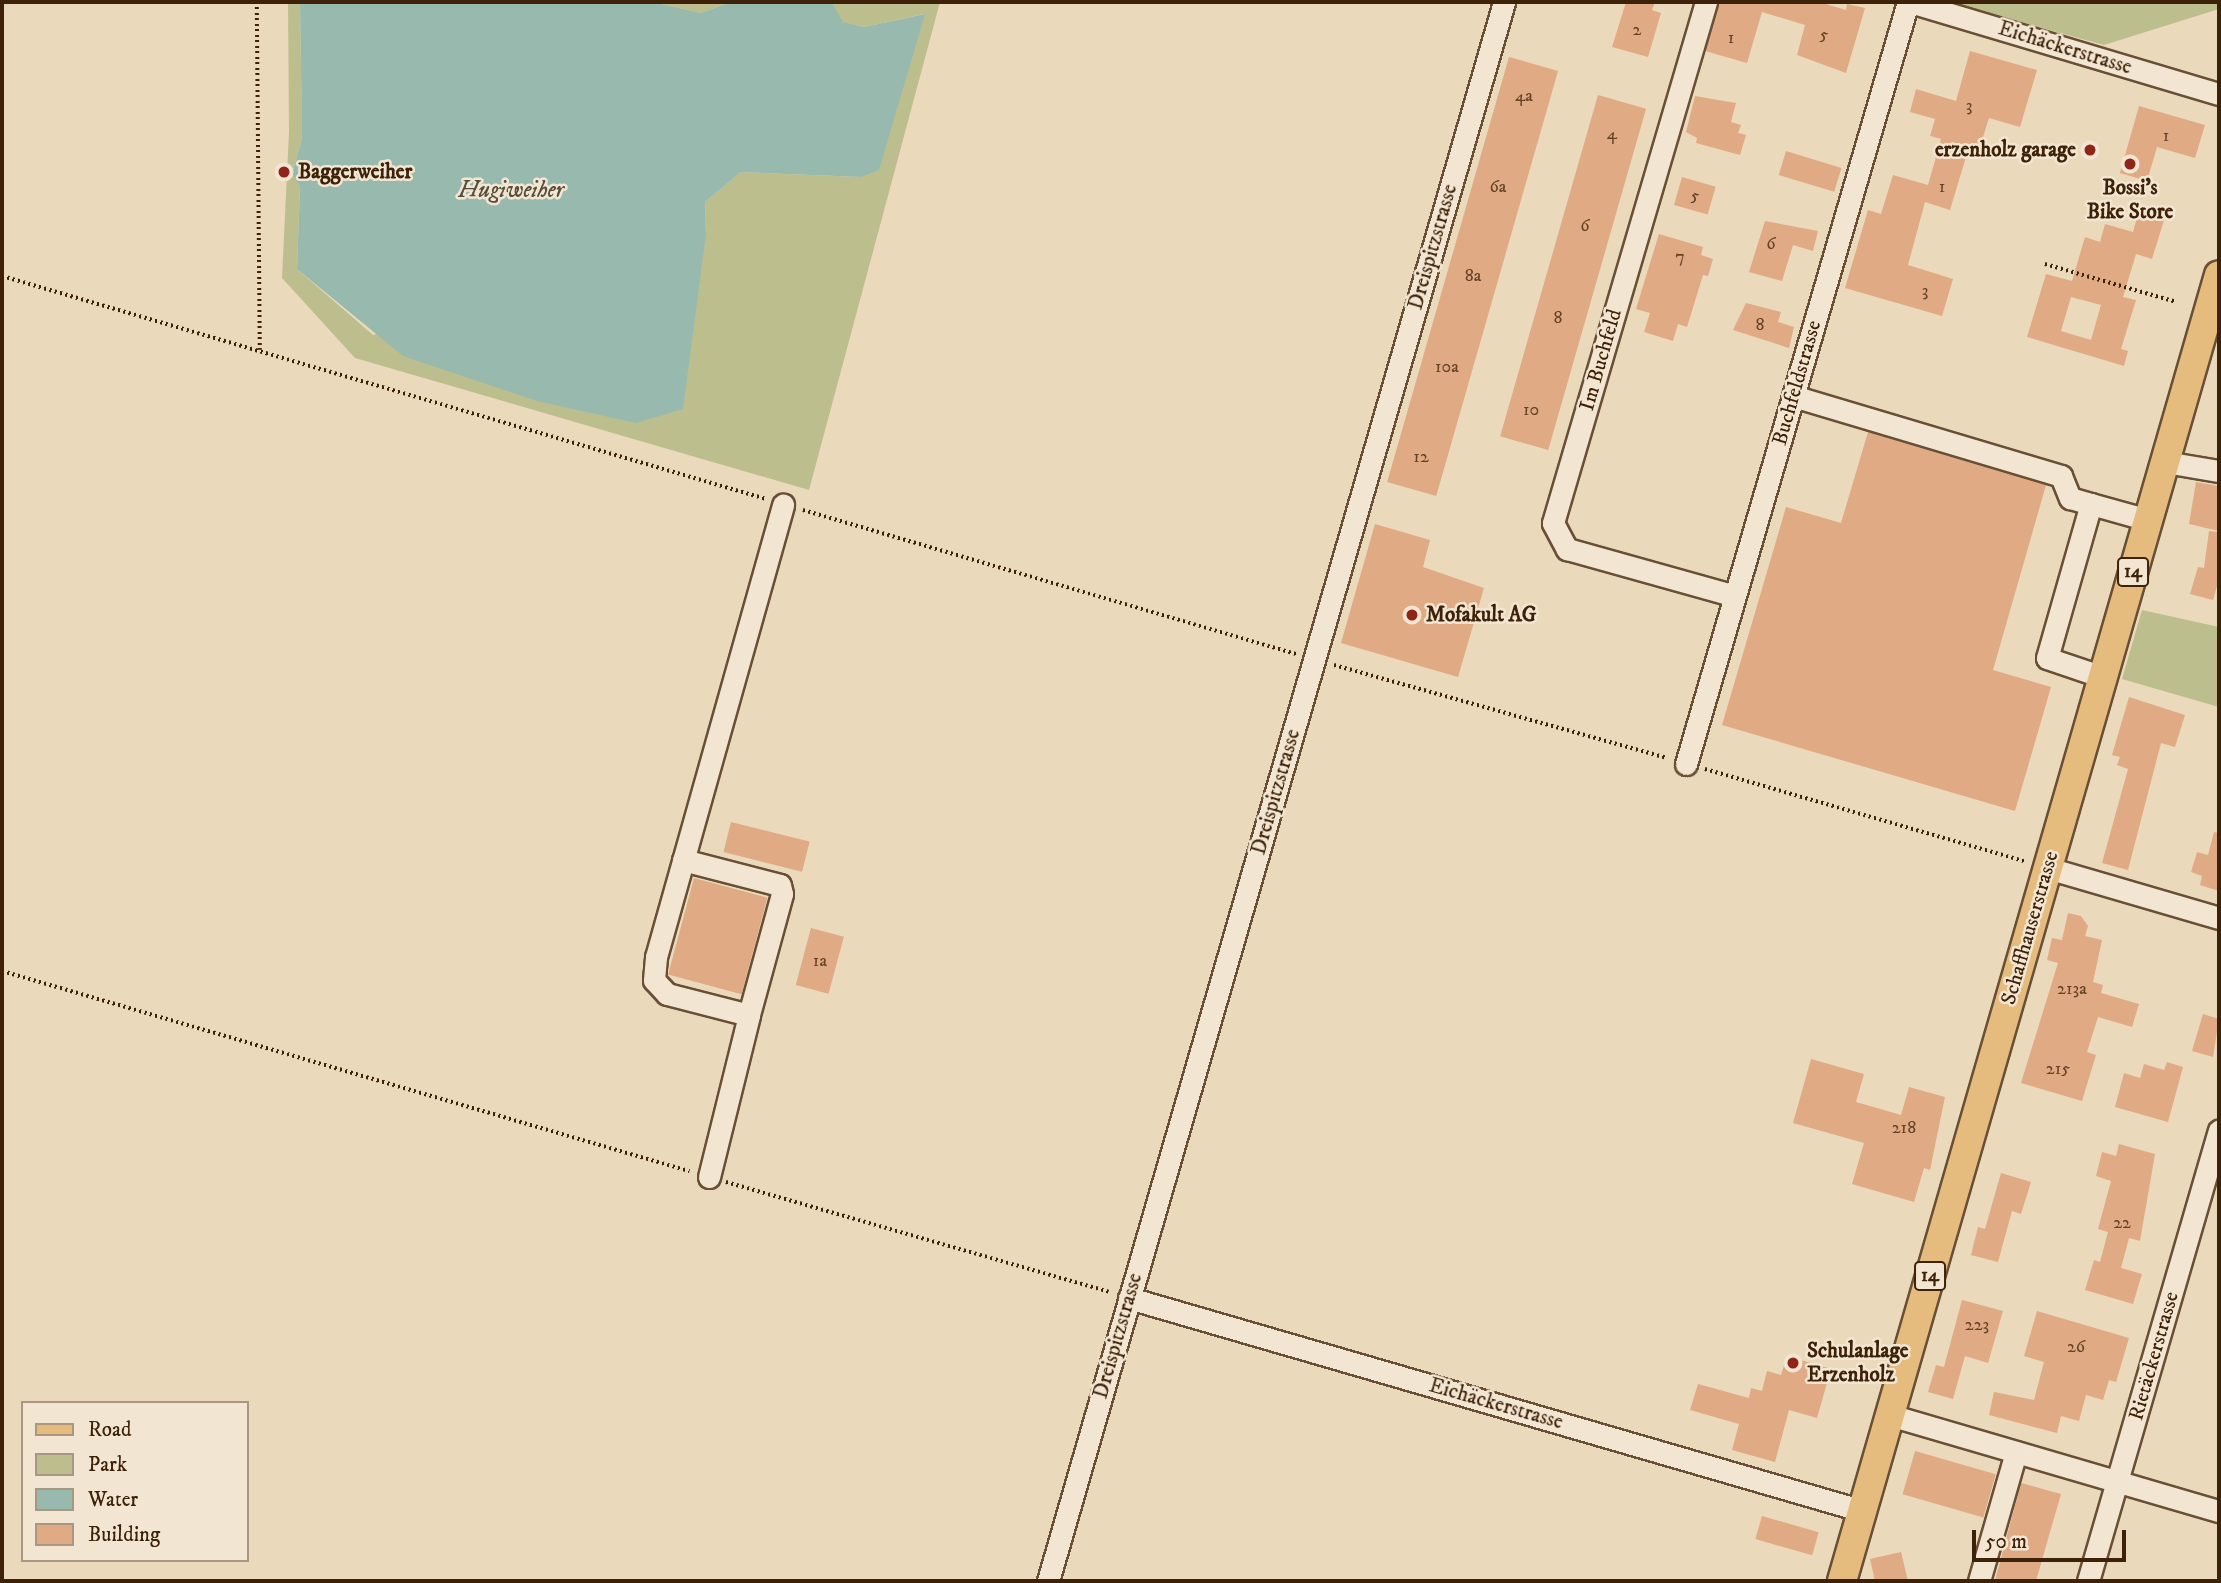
<!DOCTYPE html>
<meta charset="utf-8">
<style>
body{margin:0}
#map{position:relative;width:2221px;height:1583px;overflow:hidden;background:#ebd9bb;font-family:"IM FELL DW Pica",serif}
div>[style]{position:absolute}
.green>*{inset:0;background:#bcbe8d}
.water>*{inset:0;background:#98baae}
.building>*{inset:0;background:#e0aa84;transform-origin:0 0}
.path>*{height:3.5px;margin-top:-1.75px;transform-origin:0;background:repeating-linear-gradient(90deg,#3d2108 0 2px,transparent 0 5.5px)}
.roads{filter:drop-shadow(2px 0 #684f35) drop-shadow(-2px 0 #684f35) drop-shadow(0 2px #684f35) drop-shadow(0 -2px #684f35)}
.minor>*{height:21px;margin:-10.5px;padding:0 10.5px;transform-origin:10.5px;border-radius:10.5px;background:#f2e6d3}
.major>*{height:28px;margin:-14px;padding:0 14px;transform-origin:14px;border-radius:14px;background:#e6bc7e}
.dots>*{width:19px;height:19px;translate:-50% -50%;box-sizing:border-box;border:4px solid #f2e6d3;border-radius:50%}
span{translate:-50% -50%;white-space:nowrap;text-align:center;line-height:1.15;-webkit-text-stroke:5px #f2e6d3;paint-order:stroke}
.number-label{font-size:18px;color:#664327}
.number-label span{-webkit-text-stroke-width:0}
.shield-label span{padding:2px 5px;background:#f2e6d3;border:2px solid;border-radius:5px;-webkit-text-stroke-width:0}
.shield-label{font-size:19px;color:#3d2108;font-weight:700}
.street-label{font-size:21px;color:#3d2108}
.poi-label{font-size:21px;color:#3d2108;font-weight:700}
.right{translate:-100% -50%;text-align:right}
.left{translate:0 -50%;text-align:left}
.water-label{font-size:23px;color:#584f3a;font-style:italic}
.frame{position:absolute;inset:0;border:4px solid #3d2108;pointer-events:none}
.legend{position:absolute;left:21px;top:1401px;width:228px;height:161px;box-sizing:border-box;background:#f2e6d3;border:2px solid #aa9782;margin:0;padding:9px 12px;list-style:none;font-size:21px;color:#3d2108}
.legend li{display:flex;align-items:center;gap:14px;height:35px}
.legend b{width:35px;border:2px solid #aa9782}
.scale{position:absolute;left:1972px;top:1530px;width:154px;height:32px;box-sizing:border-box;border:4px solid #3d2108;border-top:0;padding-left:9px;font-size:21px;line-height:24px;white-space:nowrap;color:#3d2108;-webkit-text-stroke:5px #f2e6d3;paint-order:stroke}
</style>
<div id="map">
<div class="green">
<i style="clip-path:polygon(288px 2px,300px 2px,302px 138px,293px 170px,300px 186px,297px 269px,373px 335px,706px 234px,705px 202px,741px 172px,861px 177px,924px 14px,864px 27px,842px 22px,832px 2px,940px 2px,809px 490px,355px 358px,282px 278px,289px 132px)"></i>
<i style="clip-path:polygon(653px 2px,731px 2px,701px 13px)"></i>
<i style="clip-path:polygon(1948px 2px,2219px 2px,2219px 9px,2104px 45px)"></i>
<i style="clip-path:polygon(2142px 610px,2219px 627px,2219px 707px,2122px 679px)"></i>
</div>
<div class="water">
<i style="clip-path:polygon(300px 2px,653px 2px,701px 13px,731px 2px,832px 2px,843px 22px,864px 27px,925px 14px,879px 170px,861px 177px,741px 172px,705px 202px,706px 234px,683px 409px,636px 423px,537px 401px,403px 356px,297px 269px,300px 186px,292px 174px,302px 138px)"></i>
</div>
<div class="building">
<i style="clip-path:polygon(1626px 2px,1655px 2px,1652px 10px,1661px 13px,1648px 57px,1612px 47px)"></i>
<i style="clip-path:polygon(1719px 2px,1819px 2px,1846px 10px,1847px 4px,1865px 8px,1846px 73px,1797px 55px,1805px 25px,1762px 12px,1747px 63px,1705px 51px)"></i>
<i style="clip-path:polygon(1970px 51px,2037px 70px,2020px 127px,1989px 118px,1979px 150px,1969px 147px,1950px 210px,1925px 202px,1908px 265px,1953px 279px,1942px 316px,1845px 288px,1868px 210px,1881px 214px,1893px 175px,1928px 185px,1941px 139px,1930px 136px,1935px 119px,1910px 112px,1916px 89px,1956px 101px)"></i>
<i style="left:1509px;top:57px;width:51px;height:442px;rotate:16deg"></i>
<i style="left:1598px;top:95px;width:50px;height:355px;rotate:16deg"></i>
<i style="clip-path:polygon(1695px 96px,1736px 103px,1731px 122px,1741px 125px,1738px 133px,1746px 135px,1740px 155px,1696px 143px,1697px 138px,1686px 132px)"></i>
<i style="clip-path:polygon(2139px 106px,2205px 125px,2195px 158px,2157px 147px,2147px 181px,2120px 173px)"></i>
<i style="left:1786px;top:151px;width:58px;height:25px;rotate:17deg"></i>
<i style="left:1682px;top:177px;width:35px;height:29px;rotate:16deg"></i>
<i style="clip-path:polygon(evenodd,2139px 210px,2165px 217px,2152px 259px,2136px 254px,2123px 297px,2136px 300px,2121px 349px,2128px 351px,2124px 366px,2027px 337px,2046px 274px,2072px 281px,2085px 237px,2100px 242px,2105px 224px,2133px 232px,2139px 210px,2071px 297px,2101px 305px,2091px 340px,2061px 331px,2071px 297px)"></i>
<i style="clip-path:polygon(1765px 221px,1818px 231px,1813px 251px,1793px 245px,1782px 281px,1749px 272px)"></i>
<i style="clip-path:polygon(1659px 234px,1703px 247px,1701px 255px,1713px 259px,1708px 276px,1703px 275px,1687px 327px,1678px 324px,1673px 341px,1644px 332px,1650px 313px,1636px 309px)"></i>
<i style="clip-path:polygon(1746px 303px,1781px 312px,1778px 322px,1794px 327px,1789px 348px,1733px 330px)"></i>
<i style="clip-path:polygon(1868px 432px,2046px 485px,1993px 670px,2051px 687px,2015px 811px,1722px 725px,1786px 507px,1841px 523px)"></i>
<i style="clip-path:polygon(2196px 482px,2219px 486px,2219px 531px,2189px 524px)"></i>
<i style="clip-path:polygon(1375px 524px,1430px 540px,1423px 567px,1484px 588px,1458px 677px,1341px 643px)"></i>
<i style="clip-path:polygon(2209px 531px,2219px 532px,2219px 579px,2213px 600px,2190px 594px,2198px 567px,2204px 568px)"></i>
<i style="clip-path:polygon(2129px 697px,2185px 715px,2175px 747px,2161px 743px,2128px 870px,2102px 863px,2128px 769px,2117px 765px,2120px 757px,2112px 755px)"></i>
<i style="left:731px;top:822px;width:81px;height:31px;rotate:14deg"></i>
<i style="clip-path:polygon(2214px 832px,2219px 833px,2219px 891px,2200px 885px,2202px 876px,2191px 872px,2197px 852px,2208px 855px)"></i>
<i style="left:694px;top:878px;width:76px;height:100px;rotate:15deg"></i>
<i style="clip-path:polygon(2068px 913px,2081px 916px,2088px 926px,2085px 936px,2102px 940px,2093px 982px,2103px 985px,2101px 993px,2139px 1004px,2132px 1027px,2098px 1017px,2087px 1052px,2096px 1055px,2082px 1101px,2021px 1083px,2058px 963px,2047px 960px,2052px 938px,2062px 940px)"></i>
<i style="left:811px;top:928px;width:34px;height:59px;rotate:15deg"></i>
<i style="clip-path:polygon(2203px 1014px,2219px 1019px,2213px 1057px,2192px 1051px)"></i>
<i style="clip-path:polygon(1811px 1059px,1864px 1074px,1856px 1102px,1901px 1115px,1909px 1087px,1945px 1097px,1930px 1170px,1924px 1168px,1914px 1202px,1852px 1184px,1864px 1143px,1793px 1123px)"></i>
<i style="clip-path:polygon(2167px 1062px,2183px 1067px,2168px 1122px,2115px 1107px,2124px 1073px,2140px 1078px,2144px 1064px,2164px 1070px)"></i>
<i style="clip-path:polygon(2119px 1144px,2155px 1154px,2140px 1241px,2129px 1238px,2121px 1268px,2142px 1274px,2133px 1304px,2085px 1290px,2094px 1260px,2100px 1262px,2108px 1232px,2098px 1229px,2111px 1181px,2096px 1176px,2102px 1152px,2116px 1156px)"></i>
<i style="clip-path:polygon(2001px 1173px,2031px 1182px,2021px 1214px,2012px 1211px,1998px 1262px,1971px 1255px,1978px 1227px,1985px 1229px)"></i>
<i style="clip-path:polygon(1962px 1300px,2003px 1311px,1988px 1363px,1965px 1356px,1953px 1399px,1928px 1392px,1936px 1365px,1944px 1367px)"></i>
<i style="clip-path:polygon(2037px 1311px,2129px 1338px,2116px 1382px,2109px 1380px,2103px 1400px,2086px 1395px,2079px 1421px,2061px 1416px,2057px 1433px,1989px 1415px,1994px 1392px,2034px 1400px,2044px 1362px,2024px 1356px)"></i>
<i style="clip-path:polygon(1787px 1356px,1831px 1369px,1817px 1418px,1789px 1410px,1775px 1462px,1732px 1450px,1739px 1424px,1690px 1410px,1698px 1384px,1749px 1398px,1751px 1388px,1762px 1391px,1767px 1371px,1781px 1375px)"></i>
<i style="left:1915px;top:1451px;width:84px;height:45px;rotate:16deg"></i>
<i style="clip-path:polygon(2021px 1483px,2061px 1494px,2036px 1581px,1995px 1581px)"></i>
<i style="left:1762px;top:1516px;width:59px;height:24px;rotate:16deg"></i>
<i style="clip-path:polygon(1901px 1552px,1908px 1581px,1875px 1581px,1870px 1559px)"></i>
</div>
<div class="path">
<i style="left:257px;top:2px;width:348px;rotate:89.5deg"></i>
<i style="left:2045px;top:264px;width:137px;rotate:16.1deg"></i>
<i style="left:2px;top:276px;width:796px;rotate:16.27deg"></i>
<i style="left:803px;top:510px;width:514px;rotate:16.28deg"></i>
<i style="left:1334px;top:665px;width:346px;rotate:15.6deg"></i>
<i style="left:1705px;top:769px;width:335px;rotate:16.1deg"></i>
<i style="left:2px;top:971px;width:716px;rotate:16.23deg"></i>
<i style="left:726px;top:1182px;width:398px;rotate:16deg"></i>
</div>
<div class="roads">
<div class="minor">
<i style="left:1706px;top:2px;width:543px;rotate:106.37deg"></i>
<i style="left:1553px;top:523px;width:30px;rotate:62deg"></i>
<i style="left:1567px;top:549px;width:174px;rotate:15.6deg"></i>
<i style="left:1910px;top:2px;width:322px;rotate:16.6deg"></i>
<i style="left:1793px;top:396px;width:280px;rotate:16.6deg"></i>
<i style="left:2061px;top:476px;width:24px;rotate:68deg"></i>
<i style="left:2070px;top:498px;width:22px;rotate:16deg"></i>
<i style="left:2165px;top:462px;width:55px;rotate:9.5deg"></i>
<i style="left:2103px;top:677px;width:59px;rotate:-161.3deg"></i>
<i style="left:2047px;top:658px;width:160px;rotate:-74.1deg"></i>
<i style="left:2091px;top:504px;width:59px;rotate:15.7deg"></i>
<i style="left:1686px;top:764px;width:794px;rotate:-73.76deg"></i>
<i style="left:683px;top:860px;width:100px;rotate:14.5deg"></i>
<i style="left:780px;top:885px;width:9px;rotate:77deg"></i>
<i style="left:782px;top:894px;width:125px;rotate:105.3deg"></i>
<i style="left:2048px;top:868px;width:178px;rotate:16.3deg"></i>
<i style="left:709px;top:1177px;width:167px;rotate:-76.1deg"></i>
<i style="left:749px;top:1015px;width:85px;rotate:-165.6deg"></i>
<i style="left:667px;top:994px;width:19px;rotate:-133deg"></i>
<i style="left:654px;top:980px;width:23px;rotate:-85deg"></i>
<i style="left:656px;top:957px;width:470px;rotate:-74.3deg"></i>
<i style="left:1129px;top:1298px;width:764px;rotate:16.18deg"></i>
<i style="left:1890px;top:1415px;width:343px;rotate:16.3deg"></i>
<i style="left:1048px;top:1581px;width:1644px;rotate:-73.89deg"></i>
<i style="left:1979px;top:1581px;width:134px;rotate:-74deg"></i>
<i style="left:2088px;top:1581px;width:469px;rotate:-73.8deg"></i>
</div>
<div class="major">
<i style="left:1842px;top:1581px;width:1359px;rotate:-73.9deg"></i>
</div>
</div>
<div class="dots">
<i style="left:2090px;top:150px;background:#8f2418"></i>
<i style="left:2130px;top:164px;background:#8f2418"></i>
<i style="left:284px;top:172px;background:#8f2418"></i>
<i style="left:1412px;top:615px;background:#8f2418"></i>
<i style="left:1793px;top:1363px;background:#8f2418"></i>
</div>
<div class="number-label">
<span style="left:1637px;top:30px">2</span>
<span style="left:1824px;top:35px">5</span>
<span style="left:1731px;top:38px">1</span>
<span style="left:1524px;top:96px">4a</span>
<span style="left:1969px;top:106px">3</span>
<span style="left:1612px;top:134px">4</span>
<span style="left:2166px;top:136px">1</span>
<span style="left:1498px;top:187px">6a</span>
<span style="left:1942px;top:187px">1</span>
<span style="left:1695px;top:196px">5</span>
<span style="left:1585px;top:226px">6</span>
<span style="left:1771px;top:244px">6</span>
<span style="left:1680px;top:257px">7</span>
<span style="left:1473px;top:276px">8a</span>
<span style="left:1925px;top:291px">3</span>
<span style="left:1558px;top:318px">8</span>
<span style="left:1760px;top:325px">8</span>
<span style="left:1447px;top:367px">10a</span>
<span style="left:1531px;top:410px">10</span>
<span style="left:1421px;top:457px">12</span>
<span style="left:820px;top:961px">1a</span>
<span style="left:2072px;top:989px">213a</span>
<span style="left:2058px;top:1069px">215</span>
<span style="left:1904px;top:1128px">218</span>
<span style="left:2122px;top:1223px">22</span>
<span style="left:1977px;top:1325px">223</span>
<span style="left:2076px;top:1347px">26</span>
</div>
<div class="shield-label">
<span style="left:2133px;top:572px">14</span>
<span style="left:1930px;top:1276px">14</span>
</div>
<div class="street-label">
<span style="left:2065px;top:48px;rotate:17deg">Eichäckerstrasse</span>
<span style="left:1433px;top:247px;rotate:-74deg">Dreispitzstrasse</span>
<span style="left:1601px;top:360px;rotate:-74deg">Im Buchfeld</span>
<span style="left:1797px;top:383px;rotate:-74deg">Buchfeldstrasse</span>
<span style="left:1276px;top:792px;rotate:-74deg">Dreispitzstrasse</span>
<span style="left:2030px;top:928px;rotate:-74deg">Schaffhauserstrasse</span>
<span style="left:1118px;top:1336px;rotate:-74deg">Dreispitzstrasse</span>
<span style="left:2154px;top:1356px;rotate:-74deg">Rietäckerstrasse</span>
<span style="left:1496px;top:1404px;rotate:16deg">Eichäckerstrasse</span>
</div>
<div class="poi-label">
<span class="right" style="left:2076px;top:150px">erzenholz garage</span>
<span class="left" style="left:298px;top:172px">Baggerweiher</span>
<span style="left:2130px;top:200px">Bossi's<br>Bike Store</span>
<span class="left" style="left:1426px;top:615px">Mofakult AG</span>
<span class="left" style="left:1807px;top:1363px">Schulanlage<br>Erzenholz</span>
</div>
<div class="water-label">
<span style="left:511px;top:191px">Hugiweiher</span>
</div>
<div class="frame"></div>
<ul class="legend">
<li><b style="height:9px;background:#e6bc7e"></b>Road</li>
<li><b style="height:19px;background:#bcbe8d"></b>Park</li>
<li><b style="height:19px;background:#98baae"></b>Water</li>
<li><b style="height:19px;background:#e0aa84"></b>Building</li>
</ul>
<div class="scale">50 m</div>
</div>
